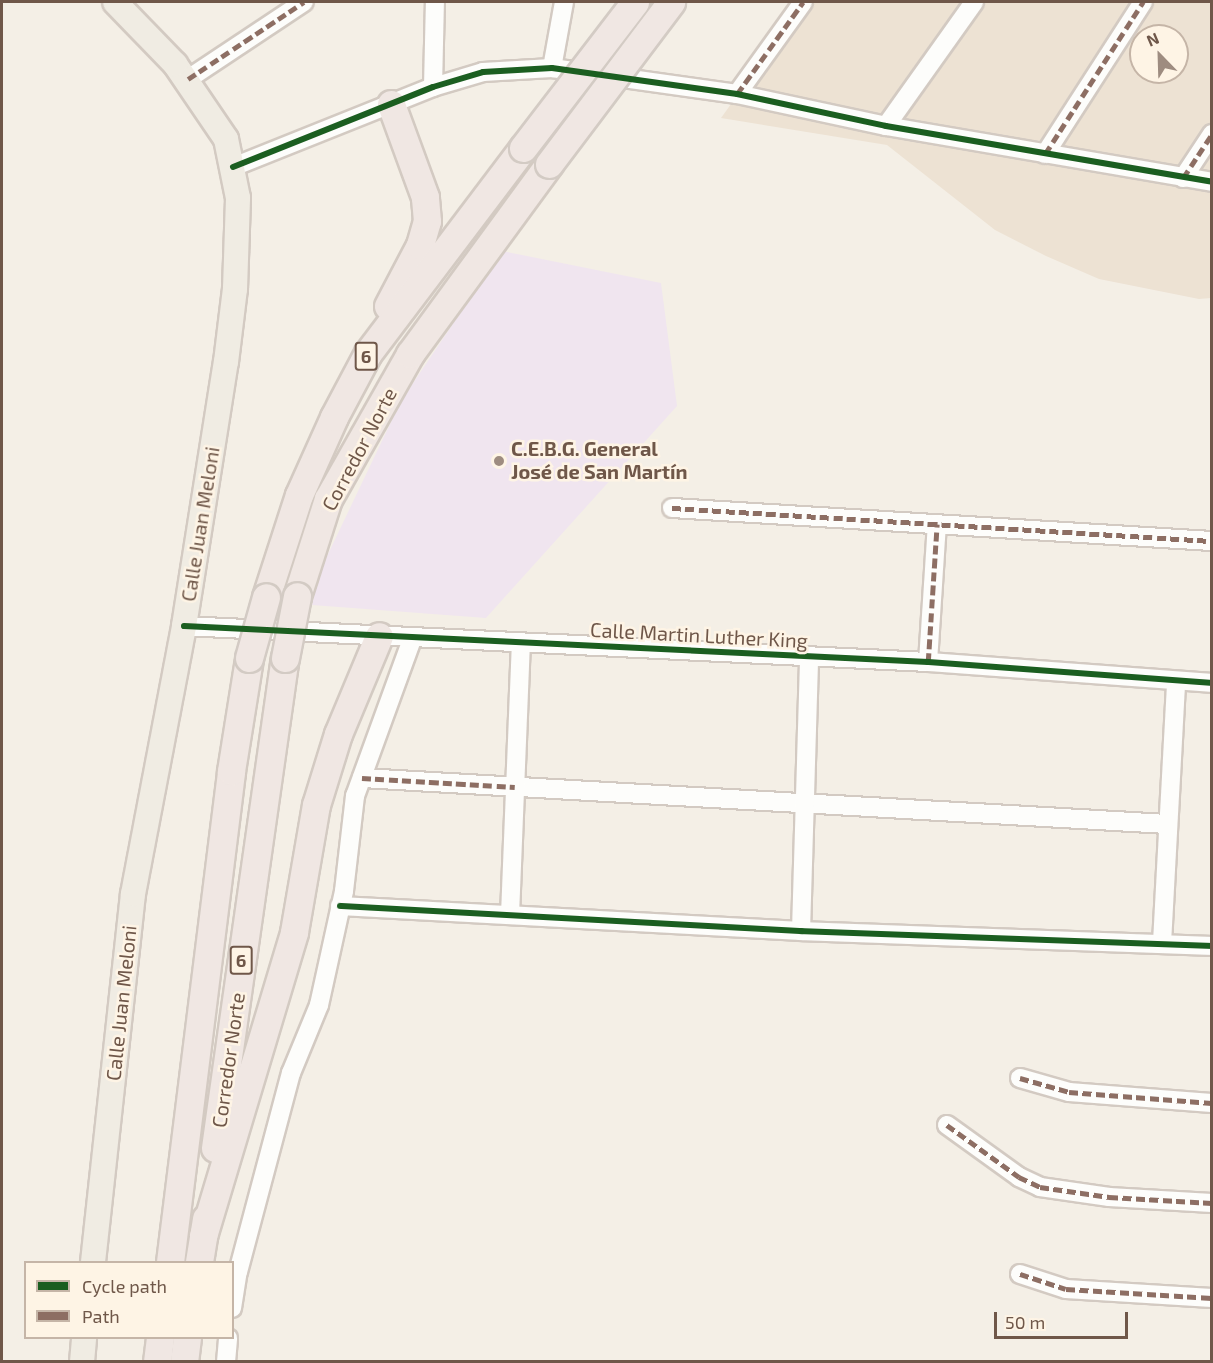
<!DOCTYPE html>
<meta charset="utf-8">
<style>
body{margin:0}
#map{position:relative;width:1213px;height:1363px;overflow:hidden;background:#f4efe6;font-family:"Exo 2",sans-serif}
div>[style]{position:absolute}
.residential>*{inset:0;background:#ede2d3}
.education>*{inset:0;background:#f0e5ef}
.roads{filter:drop-shadow(2px 0 #d3cac2) drop-shadow(-2px 0 #d3cac2) drop-shadow(0 2px #d3cac2) drop-shadow(0 -2px #d3cac2)}
.minor>*{height:18px;margin:-9px;padding:0 9px;transform-origin:9px;border-radius:9px;background:#fdfdfb}
.major>*{height:24px;margin:-12px;padding:0 12px;transform-origin:12px;border-radius:12px;background:#f0ece3}
.highway>*{height:27px;margin:-13.5px;padding:0 13.5px;transform-origin:13.5px;border-radius:13.5px;background:#f0e7e3}
.bridges{filter:drop-shadow(2px 0 #d3cbc4) drop-shadow(-2px 0 #d3cbc4) drop-shadow(0 2px #d3cbc4) drop-shadow(0 -2px #d3cbc4)}
.highway-bridge>*{height:27px;margin:-13.5px;padding:0 13.5px;transform-origin:13.5px;border-radius:13.5px;background:#f0e7e3}
.quiet>*{height:4.5px;margin-top:-2.25px;transform-origin:0;background:repeating-linear-gradient(90deg,#8d6e63 0 9px,transparent 0 13.5px)}
.cycleway>*{height:6px;margin:-3px;padding:0 3px;transform-origin:3px;border-radius:3px;background:#1b5e20}
.dots>*{width:16px;height:16px;translate:-50% -50%;box-sizing:border-box;border:3px solid #fef4e5;border-radius:50%}
span{translate:-50% -50%;white-space:nowrap;text-align:center;line-height:1.15;-webkit-text-stroke:5px #fef4e5;paint-order:stroke}
.shield-label span{padding:2px 4px;background:#fef4e5;border:2px solid;border-radius:4px;-webkit-text-stroke-width:0}
.shield-label{font-size:18px;color:#6f5749;font-weight:700}
.street-label{font-size:20px;color:#6f5749}
.poi-label{font-size:20px;color:#6f5749;font-weight:700}
.left{translate:0 -50%;text-align:left}
.frame{position:absolute;inset:0;border:3px solid #6f5749;pointer-events:none}
.legend{position:absolute;left:24px;top:1261px;width:210px;height:78px;box-sizing:border-box;background:#fef4e5;border:2px solid #c5b5a7;margin:0;padding:8px 10px;list-style:none;font-size:18px;color:#6f5749}
.legend li{display:flex;align-items:center;gap:12px;height:30px}
.legend b{width:30px;border:2px solid #c5b5a7}
.north{position:absolute;left:1129px;top:24px;width:60px;height:60px;box-sizing:border-box;background:#fef4e5;border:2px solid #c5b5a7;border-radius:50%;rotate:337deg;font-size:16px;font-weight:700;line-height:24px;text-align:center;color:#6f5749}
.north::after{content:'';display:block;margin:auto;width:21px;height:27px;background:#9e8c80;clip-path:polygon(50% 0,100% 100%,50% 72%,0 100%)}
.scale{position:absolute;left:994px;top:1312px;width:134px;height:27px;box-sizing:border-box;border:3px solid #6f5749;border-top:0;padding-left:8px;font-size:18px;line-height:21px;white-space:nowrap;color:#6f5749;-webkit-text-stroke:4px #fef4e5;paint-order:stroke}
</style>
<div id="map">
<div class="residential">
<i style="clip-path:polygon(evenodd,804px 2px,1211px 2px,1211px 298px,1199px 299px,1099px 279px,1046px 256px,995px 230px,887px 145px,721px 118px,804px 2px,1141px 36px,1177px 36px,1177px 72px,1141px 72px,1141px 36px)"></i>
</div>
<div class="education">
<i style="clip-path:polygon(502px 251px,661px 283px,677px 406px,486px 618px,312px 605px,320px 571px,401px 401px)"></i>
</div>
<div class="roads">
<div class="minor">
<i style="left:552px;top:68px;width:67px;rotate:-79.7deg"></i>
<i style="left:188px;top:79px;width:139px;rotate:-33.6deg"></i>
<i style="left:433px;top:87px;width:85px;rotate:-88.7deg"></i>
<i style="left:737px;top:94px;width:113px;rotate:-54.3deg"></i>
<i style="left:886px;top:126px;width:152px;rotate:-54.6deg"></i>
<i style="left:1045px;top:154px;width:181px;rotate:-57.2deg"></i>
<i style="left:233px;top:167px;width:215px;rotate:-21.8deg"></i>
<i style="left:433px;top:87px;width:52px;rotate:-16.7deg"></i>
<i style="left:483px;top:72px;width:69px;rotate:-3.3deg"></i>
<i style="left:552px;top:68px;width:187px;rotate:8deg"></i>
<i style="left:737px;top:94px;width:152px;rotate:12.1deg"></i>
<i style="left:886px;top:126px;width:331px;rotate:9.7deg"></i>
<i style="left:1183px;top:178px;width:53px;rotate:-56.6deg"></i>
<i style="left:672px;top:508px;width:541px;rotate:3.5deg"></i>
<i style="left:184px;top:626px;width:745px;rotate:2.77deg"></i>
<i style="left:928px;top:662px;width:285px;rotate:4.2deg"></i>
<i style="left:928px;top:662px;width:138px;rotate:-86.3deg"></i>
<i style="left:362px;top:778px;width:807px;rotate:3.27deg"></i>
<i style="left:340px;top:906px;width:462px;rotate:3.1deg"></i>
<i style="left:801px;top:931px;width:411px;rotate:2.1deg"></i>
<i style="left:510px;top:915px;width:272px;rotate:-87.7deg"></i>
<i style="left:801px;top:931px;width:274px;rotate:-88.3deg"></i>
<i style="left:1162px;top:943px;width:262px;rotate:-86.9deg"></i>
<i style="left:1020px;top:1078px;width:51px;rotate:15.9deg"></i>
<i style="left:1069px;top:1092px;width:143px;rotate:4.4deg"></i>
<i style="left:947px;top:1125px;width:89px;rotate:35.8deg"></i>
<i style="left:1019px;top:1177px;width:23px;rotate:25deg"></i>
<i style="left:1040px;top:1187px;width:70px;rotate:8.2deg"></i>
<i style="left:1109px;top:1197px;width:103px;rotate:3.3deg"></i>
<i style="left:1020px;top:1274px;width:48px;rotate:18.1deg"></i>
<i style="left:1066px;top:1289px;width:146px;rotate:3.5deg"></i>
<i style="left:232px;top:1308px;width:36px;rotate:-81deg"></i>
<i style="left:238px;top:1272px;width:206px;rotate:-75.1deg"></i>
<i style="left:291px;top:1073px;width:74px;rotate:-67.6deg"></i>
<i style="left:319px;top:1005px;width:117px;rotate:-77.6deg"></i>
<i style="left:344px;top:891px;width:96px;rotate:-83.4deg"></i>
<i style="left:355px;top:796px;width:169px;rotate:-70deg"></i>
<i style="left:226px;top:1362px;width:24px;rotate:-85deg"></i>
</div>
<div class="major">
<i style="left:93px;top:1262px;width:370px;rotate:-83.8deg"></i>
<i style="left:133px;top:894px;width:273px;rotate:-79.2deg"></i>
<i style="left:184px;top:626px;width:267px;rotate:-81deg"></i>
<i style="left:226px;top:362px;width:74px;rotate:-83deg"></i>
<i style="left:235px;top:289px;width:91px;rotate:-88.1deg"></i>
<i style="left:238px;top:198px;width:60px;rotate:-101.5deg"></i>
<i style="left:226px;top:139px;width:91px;rotate:-124.2deg"></i>
<i style="left:175px;top:64px;width:86px;rotate:-134.1deg"></i>
<i style="left:82px;top:1362px;width:24px;rotate:-85deg"></i>
</div>
<div class="highway">
<i style="left:388px;top:306px;width:69px;rotate:-62.3deg"></i>
<i style="left:420px;top:245px;width:25px;rotate:-74deg"></i>
<i style="left:427px;top:221px;width:24px;rotate:-95deg"></i>
<i style="left:425px;top:197px;width:99px;rotate:-110.1deg"></i>
<i style="left:297px;top:596px;width:102px;rotate:-72.3deg"></i>
<i style="left:328px;top:499px;width:167px;rotate:-60.5deg"></i>
<i style="left:410px;top:354px;width:235px;rotate:-53.8deg"></i>
<i style="left:266px;top:597px;width:107px;rotate:-72.1deg"></i>
<i style="left:299px;top:495px;width:85px;rotate:-65.8deg"></i>
<i style="left:334px;top:417px;width:72px;rotate:-62deg"></i>
<i style="left:368px;top:353px;width:257px;rotate:-52.9deg"></i>
<i style="left:215px;top:1148px;width:495px;rotate:-81.9deg"></i>
<i style="left:203px;top:1236px;width:317px;rotate:-73.3deg"></i>
<i style="left:294px;top:932px;width:129px;rotate:-80.2deg"></i>
<i style="left:316px;top:805px;width:74px;rotate:-72.8deg"></i>
<i style="left:338px;top:734px;width:106px;rotate:-67.3deg"></i>
<i style="left:170px;top:1262px;width:495px;rotate:-82.9deg"></i>
<i style="left:231px;top:771px;width:114px;rotate:-80.9deg"></i>
<i style="left:199px;top:1262px;width:44px;rotate:-80.8deg"></i>
<i style="left:157px;top:1362px;width:24px;rotate:-83deg"></i>
<i style="left:184px;top:1362px;width:24px;rotate:-83deg"></i>
</div>
</div>
<div class="bridges">
<div class="highway-bridge">
<i style="left:523px;top:148px;width:184px;rotate:-52.5deg"></i>
<i style="left:549px;top:164px;width:203px;rotate:-53deg"></i>
<i style="left:249px;top:658px;width:63px;rotate:-74.4deg"></i>
<i style="left:285px;top:658px;width:63px;rotate:-79deg"></i>
</div>
</div>
<div class="quiet">
<i style="left:188px;top:79px;width:139px;rotate:-33.6deg"></i>
<i style="left:737px;top:94px;width:113px;rotate:-54.3deg"></i>
<i style="left:1045px;top:154px;width:181px;rotate:-57.2deg"></i>
<i style="left:1183px;top:178px;width:53px;rotate:-56.6deg"></i>
<i style="left:672px;top:508px;width:541px;rotate:3.5deg"></i>
<i style="left:928px;top:662px;width:138px;rotate:-86.3deg"></i>
<i style="left:362px;top:778px;width:153px;rotate:3.4deg"></i>
<i style="left:1020px;top:1078px;width:51px;rotate:15.9deg"></i>
<i style="left:1069px;top:1092px;width:143px;rotate:4.4deg"></i>
<i style="left:947px;top:1125px;width:89px;rotate:35.8deg"></i>
<i style="left:1019px;top:1177px;width:23px;rotate:25deg"></i>
<i style="left:1040px;top:1187px;width:70px;rotate:8.2deg"></i>
<i style="left:1109px;top:1197px;width:103px;rotate:3.3deg"></i>
<i style="left:1020px;top:1274px;width:48px;rotate:18.1deg"></i>
<i style="left:1066px;top:1289px;width:146px;rotate:3.5deg"></i>
</div>
<div class="cycleway">
<i style="left:233px;top:167px;width:215px;rotate:-21.8deg"></i>
<i style="left:433px;top:87px;width:52px;rotate:-16.7deg"></i>
<i style="left:483px;top:72px;width:69px;rotate:-3.3deg"></i>
<i style="left:552px;top:68px;width:187px;rotate:8deg"></i>
<i style="left:737px;top:94px;width:152px;rotate:12.1deg"></i>
<i style="left:886px;top:126px;width:331px;rotate:9.7deg"></i>
<i style="left:184px;top:626px;width:745px;rotate:2.77deg"></i>
<i style="left:928px;top:662px;width:285px;rotate:4.2deg"></i>
<i style="left:340px;top:906px;width:462px;rotate:3.1deg"></i>
<i style="left:801px;top:931px;width:411px;rotate:2.1deg"></i>
</div>
<div class="dots">
<i style="left:499px;top:461px;background:#9e8c80"></i>
</div>
<div class="shield-label">
<span style="left:366px;top:356px">6</span>
<span style="left:241px;top:960px">6</span>
</div>
<div class="street-label">
<span style="left:359px;top:449px;rotate:-62deg">Corredor Norte</span>
<span style="left:200px;top:524px;rotate:-81deg">Calle Juan Meloni</span>
<span style="left:699px;top:635px;rotate:3deg">Calle Martin Luther King</span>
<span style="left:121px;top:1003px;rotate:-84deg">Calle Juan Meloni</span>
<span style="left:228px;top:1060px;rotate:-82deg">Corredor Norte</span>
</div>
<div class="poi-label">
<span class="left" style="left:511px;top:460px">C.E.B.G. General<br>José de San Martín</span>
</div>
<div class="frame"></div>
<ul class="legend">
<li><b style="height:8px;background:#1b5e20"></b>Cycle path</li>
<li><b style="height:8px;background:#8d6e63"></b>Path</li>
</ul>
<div class="north">N</div>
<div class="scale">50 m</div>
</div>
